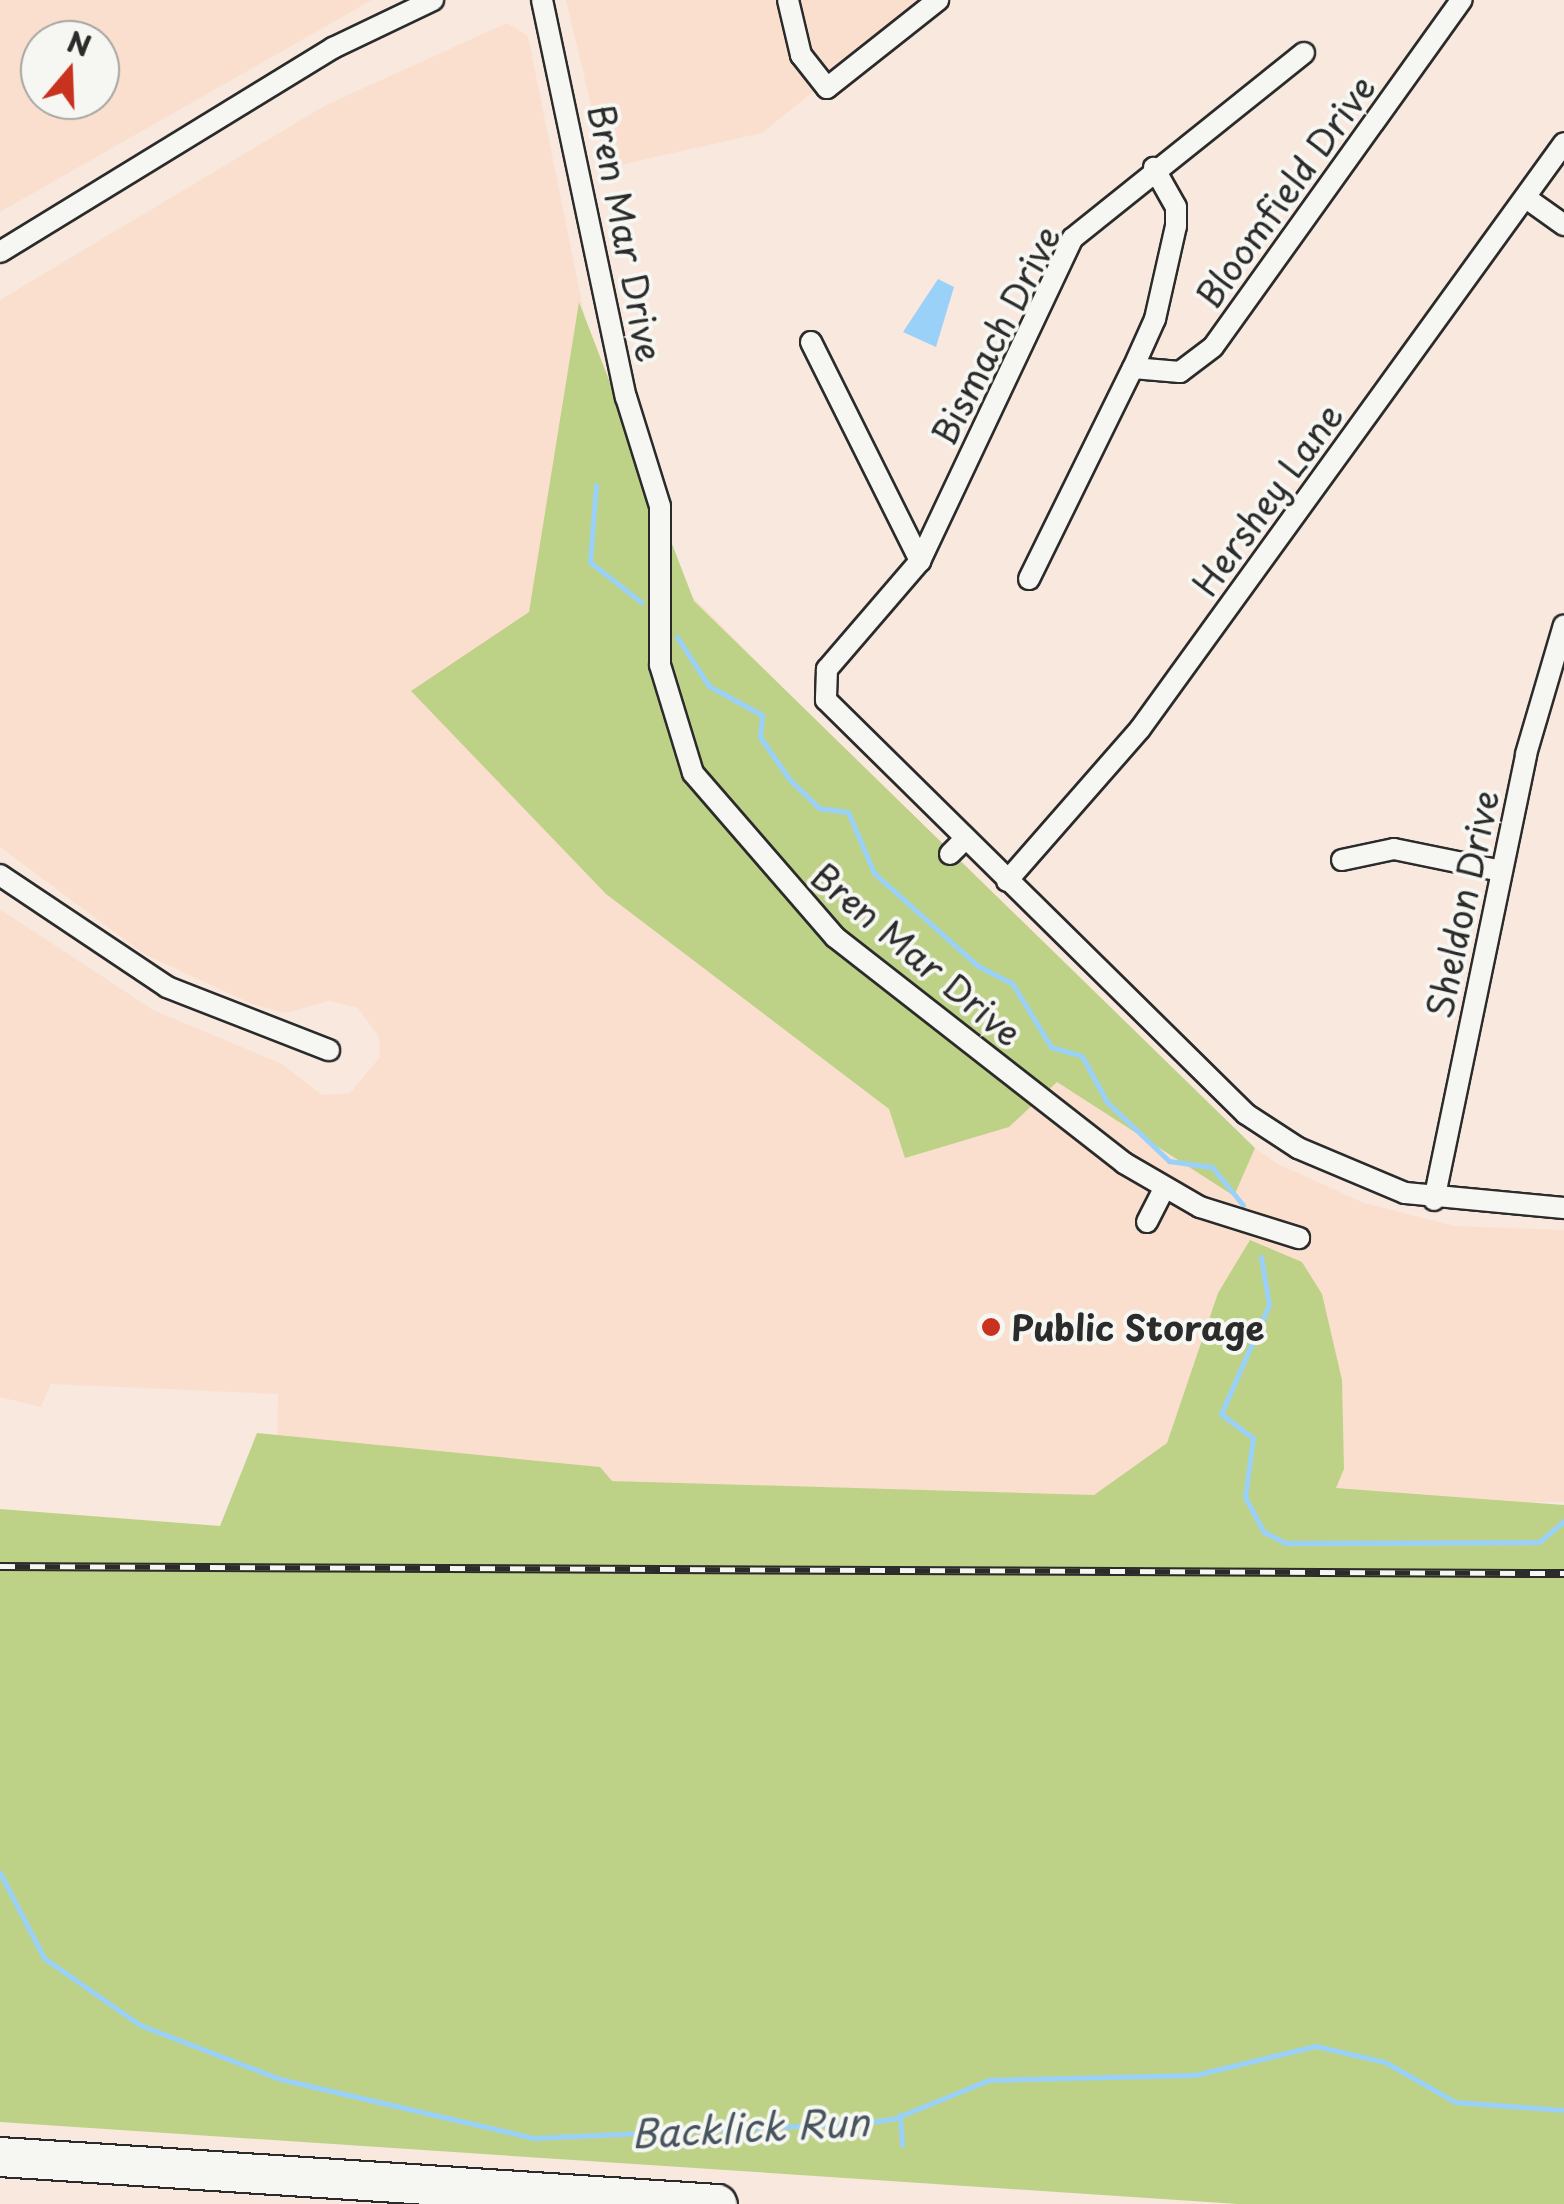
<!DOCTYPE html>
<style>
body{margin:0}
#map{position:relative;width:1564px;height:2204px;overflow:hidden;background:#f8e8dd;font-family:"Playpen Sans",sans-serif}
div>[style]{position:absolute}
.built>*{inset:0;background:#fadfcf}
.green>*{inset:0;background:#bed287}
.water>*{inset:0;background:#99d1f8}
.stream>*{height:5px;margin:-2.5px;padding:0 2.5px;transform-origin:2.5px;border-radius:2.5px;background:#99d1f8}
.roads{filter:drop-shadow(2px 0 #2b2b2b) drop-shadow(-2px 0 #2b2b2b) drop-shadow(0 2px #2b2b2b) drop-shadow(0 -2px #2b2b2b)}
.minor>*{height:20px;margin:-10px;padding:0 10px;transform-origin:10px;border-radius:10px;background:#f6f6f2}
.motorway>*{height:38px;margin:-19px;padding:0 19px;transform-origin:19px;border-radius:19px;background:#f6f6f2}
.rail>*{height:9px;margin-top:-4.5px;transform-origin:0;background:repeating-linear-gradient(90deg,#f6f6f2 0 15px,#2b2b2b 0 30px);box-sizing:border-box;border-block:2px solid #2b2b2b}
.dots>*{width:28px;height:28px;translate:-50% -50%;box-sizing:border-box;border:5px solid #f6f6f2;border-radius:50%}
span{translate:-50% -50%;white-space:nowrap;text-align:center;line-height:1.15;-webkit-text-stroke:8px #f6f6f2;paint-order:stroke}
.street-label{font-size:35px;color:#2b2b2b}
.poi-label{font-size:35px;color:#2b2b2b;font-weight:700}
.left{translate:0 -50%;text-align:left}
.water-label{font-size:38px;color:#46545e;font-style:italic}
.north{position:absolute;left:20px;top:20px;width:100px;height:100px;box-sizing:border-box;background:#f6f6f2;border:2px solid #a5a5a2;border-radius:50%;rotate:19deg;font-size:28px;font-weight:700;line-height:40px;text-align:center;color:#2b2b2b}
.north::after{content:'';display:block;margin:auto;width:35px;height:45px;background:#c8321e;clip-path:polygon(50% 0,100% 100%,50% 72%,0 100%)}
</style>
<div id="map">
<div class="built">
<i style="clip-path:polygon(evenodd,0 0,372px 0,0 212px,0 0,40px 40px,100px 40px,100px 100px,40px 100px,40px 40px)"></i>
<i style="clip-path:polygon(566px 0,927px 0,762px 133px,606px 168px)"></i>
<i style="clip-path:polygon(507px 23px,528px 36px,602px 402px,691px 595px,1207px 1115px,1278px 1164px,1364px 1203px,1455px 1226px,1564px 1230px,1564px 1502px,276px 1498px,278px 1394px,51px 1384px,41px 1407px,0 1397px,0 909px,153px 1010px,282px 1064px,322px 1095px,350px 1093px,380px 1057px,379px 1037px,358px 1008px,330px 1001px,285px 1013px,252px 1004px,144px 954px,0 847px,0 300px,326px 105px)"></i>
</div>
<div class="green">
<i style="clip-path:polygon(579px 302px,694px 601px,1255px 1148px,1234px 1196px,1057px 1082px,1009px 1127px,905px 1158px,889px 1109px,606px 894px,411px 691px,529px 612px)"></i>
<i style="clip-path:polygon(1250px 1240px,1302px 1262px,1322px 1294px,1342px 1380px,1344px 1469px,1336px 1488px,1564px 1505px,1564px 2204px,1238px 2204px,0 2122px,0 1509px,220px 1526px,257px 1433px,600px 1467px,612px 1481px,1094px 1495px,1167px 1443px,1218px 1293px)"></i>
</div>
<div class="water">
<i style="clip-path:polygon(938px 279px,954px 287px,936px 347px,903px 332px)"></i>
</div>
<div class="stream">
<i style="left:596px;top:485px;width:77px;rotate:94.5deg"></i>
<i style="left:590px;top:562px;width:65px;rotate:38.1deg"></i>
<i style="left:677px;top:637px;width:59px;rotate:56.9deg"></i>
<i style="left:709px;top:686px;width:60px;rotate:28.7deg"></i>
<i style="left:762px;top:715px;width:22px;rotate:95deg"></i>
<i style="left:760px;top:737px;width:52px;rotate:55.1deg"></i>
<i style="left:790px;top:780px;width:40px;rotate:44deg"></i>
<i style="left:819px;top:808px;width:29px;rotate:8deg"></i>
<i style="left:848px;top:812px;width:66px;rotate:66.9deg"></i>
<i style="left:874px;top:873px;width:140px;rotate:41.8deg"></i>
<i style="left:978px;top:966px;width:38px;rotate:27deg"></i>
<i style="left:1012px;top:983px;width:75px;rotate:58.6deg"></i>
<i style="left:1051px;top:1047px;width:32px;rotate:16deg"></i>
<i style="left:1082px;top:1056px;width:52px;rotate:61.5deg"></i>
<i style="left:1107px;top:1102px;width:86px;rotate:43.6deg"></i>
<i style="left:1169px;top:1161px;width:43px;rotate:7.9deg"></i>
<i style="left:1212px;top:1167px;width:49px;rotate:50.8deg"></i>
<i style="left:1261px;top:1257px;width:49px;rotate:80.5deg"></i>
<i style="left:1269px;top:1305px;width:119px;rotate:113.8deg"></i>
<i style="left:1221px;top:1414px;width:40px;rotate:37deg"></i>
<i style="left:1253px;top:1438px;width:60px;rotate:97.7deg"></i>
<i style="left:1245px;top:1497px;width:40px;rotate:62deg"></i>
<i style="left:1264px;top:1532px;width:25px;rotate:27deg"></i>
<i style="left:1286px;top:1543px;width:253px;rotate:-0.2deg"></i>
<i style="left:1539px;top:1542px;width:33px;rotate:-40deg"></i>
<i style="left:0;top:1873px;width:96px;rotate:62.6deg"></i>
<i style="left:44px;top:1958px;width:117px;rotate:34.9deg"></i>
<i style="left:140px;top:2025px;width:150px;rotate:21.1deg"></i>
<i style="left:280px;top:2079px;width:261px;rotate:13.1deg"></i>
<i style="left:534px;top:2138px;width:314px;rotate:-2.6deg"></i>
<i style="left:848px;top:2124px;width:45px;rotate:-6.3deg"></i>
<i style="left:893px;top:2119px;width:104px;rotate:-22.1deg"></i>
<i style="left:989px;top:2080px;width:206px;rotate:-1.4deg"></i>
<i style="left:1195px;top:2075px;width:124px;rotate:-13.5deg"></i>
<i style="left:1316px;top:2046px;width:71px;rotate:13.1deg"></i>
<i style="left:1385px;top:2062px;width:81px;rotate:29.7deg"></i>
<i style="left:1455px;top:2102px;width:109px;rotate:4.2deg"></i>
<i style="left:900px;top:2115px;width:30px;rotate:86deg"></i>
</div>
<div class="roads">
<div class="minor">
<i style="left:542px;top:0;width:406px;rotate:78.1deg"></i>
<i style="left:626px;top:397px;width:114px;rotate:72.7deg"></i>
<i style="left:660px;top:506px;width:159px;rotate:90deg"></i>
<i style="left:660px;top:665px;width:113px;rotate:73deg"></i>
<i style="left:693px;top:773px;width:217px;rotate:49.1deg"></i>
<i style="left:835px;top:937px;width:367px;rotate:38deg"></i>
<i style="left:1124px;top:1163px;width:88px;rotate:30.1deg"></i>
<i style="left:1200px;top:1207px;width:104px;rotate:17.4deg"></i>
<i style="left:788px;top:0;width:57px;rotate:76.7deg"></i>
<i style="left:801px;top:55px;width:42px;rotate:51.8deg"></i>
<i style="left:827px;top:88px;width:142px;rotate:-38.4deg"></i>
<i style="left:1526px;top:198px;width:47px;rotate:35.4deg"></i>
<i style="left:0;top:252px;width:391px;rotate:-31.5deg"></i>
<i style="left:333px;top:48px;width:111px;rotate:-25.6deg"></i>
<i style="left:811px;top:342px;width:245px;rotate:63.5deg"></i>
<i style="left:920px;top:561px;width:143px;rotate:130.7deg"></i>
<i style="left:827px;top:669px;width:31px;rotate:92deg"></i>
<i style="left:826px;top:700px;width:590px;rotate:44.59deg"></i>
<i style="left:1246px;top:1114px;width:62px;rotate:33.2deg"></i>
<i style="left:1298px;top:1148px;width:116px;rotate:22.8deg"></i>
<i style="left:1405px;top:1193px;width:160px;rotate:5.4deg"></i>
<i style="left:1133px;top:368px;width:54px;rotate:-65.8deg"></i>
<i style="left:1155px;top:319px;width:95px;rotate:-77.3deg"></i>
<i style="left:1176px;top:226px;width:19px;rotate:-90deg"></i>
<i style="left:1176px;top:207px;width:45px;rotate:-119.4deg"></i>
<i style="left:920px;top:561px;width:357px;rotate:-64.7deg"></i>
<i style="left:1073px;top:238px;width:296px;rotate:-38.7deg"></i>
<i style="left:1029px;top:579px;width:235px;rotate:-63.8deg"></i>
<i style="left:1133px;top:368px;width:47px;rotate:4.9deg"></i>
<i style="left:1180px;top:372px;width:41px;rotate:-37.1deg"></i>
<i style="left:1213px;top:347px;width:427px;rotate:-54.4deg"></i>
<i style="left:950px;top:854px;width:21px;rotate:-45deg"></i>
<i style="left:1342px;top:860px;width:53px;rotate:-11.9deg"></i>
<i style="left:1394px;top:849px;width:109px;rotate:11.6deg"></i>
<i style="left:0;top:875px;width:201px;rotate:33.8deg"></i>
<i style="left:167px;top:987px;width:174px;rotate:21.3deg"></i>
<i style="left:1007px;top:881px;width:202px;rotate:-48.8deg"></i>
<i style="left:1140px;top:729px;width:723px;rotate:-54.11deg"></i>
<i style="left:1434px;top:1200px;width:455px;rotate:-78.3deg"></i>
<i style="left:1526px;top:754px;width:134px;rotate:-73.6deg"></i>
<i style="left:1147px;top:1222px;width:36px;rotate:-63deg"></i>
</div>
<div class="motorway">
<i style="left:0;top:2157px;width:719px;rotate:3.75deg"></i>
</div>
</div>
<div class="rail">
<i style="left:0;top:1566px;width:1564px;rotate:0.26deg"></i>
</div>
<div class="dots">
<i style="left:991px;top:1327px;background:#c8321e"></i>
</div>
<div class="street-label">
<span style="left:1285px;top:191px;rotate:-54deg">Bloomfield Drive</span>
<span style="left:626px;top:233px;rotate:79deg">Bren Mar Drive</span>
<span style="left:995px;top:335px;rotate:-63deg">Bismach Drive</span>
<span style="left:1267px;top:499px;rotate:-54deg">Hershey Lane</span>
<span style="left:1462px;top:904px;rotate:-78deg">Sheldon Drive</span>
<span style="left:917px;top:954px;rotate:40deg">Bren Mar Drive</span>
</div>
<div class="poi-label">
<span class="left" style="left:1011px;top:1327px">Public Storage</span>
</div>
<div class="water-label">
<span style="left:750px;top:2127px;rotate:-3deg">Backlick Run</span>
</div>
<div class="north">N</div>
</div>
